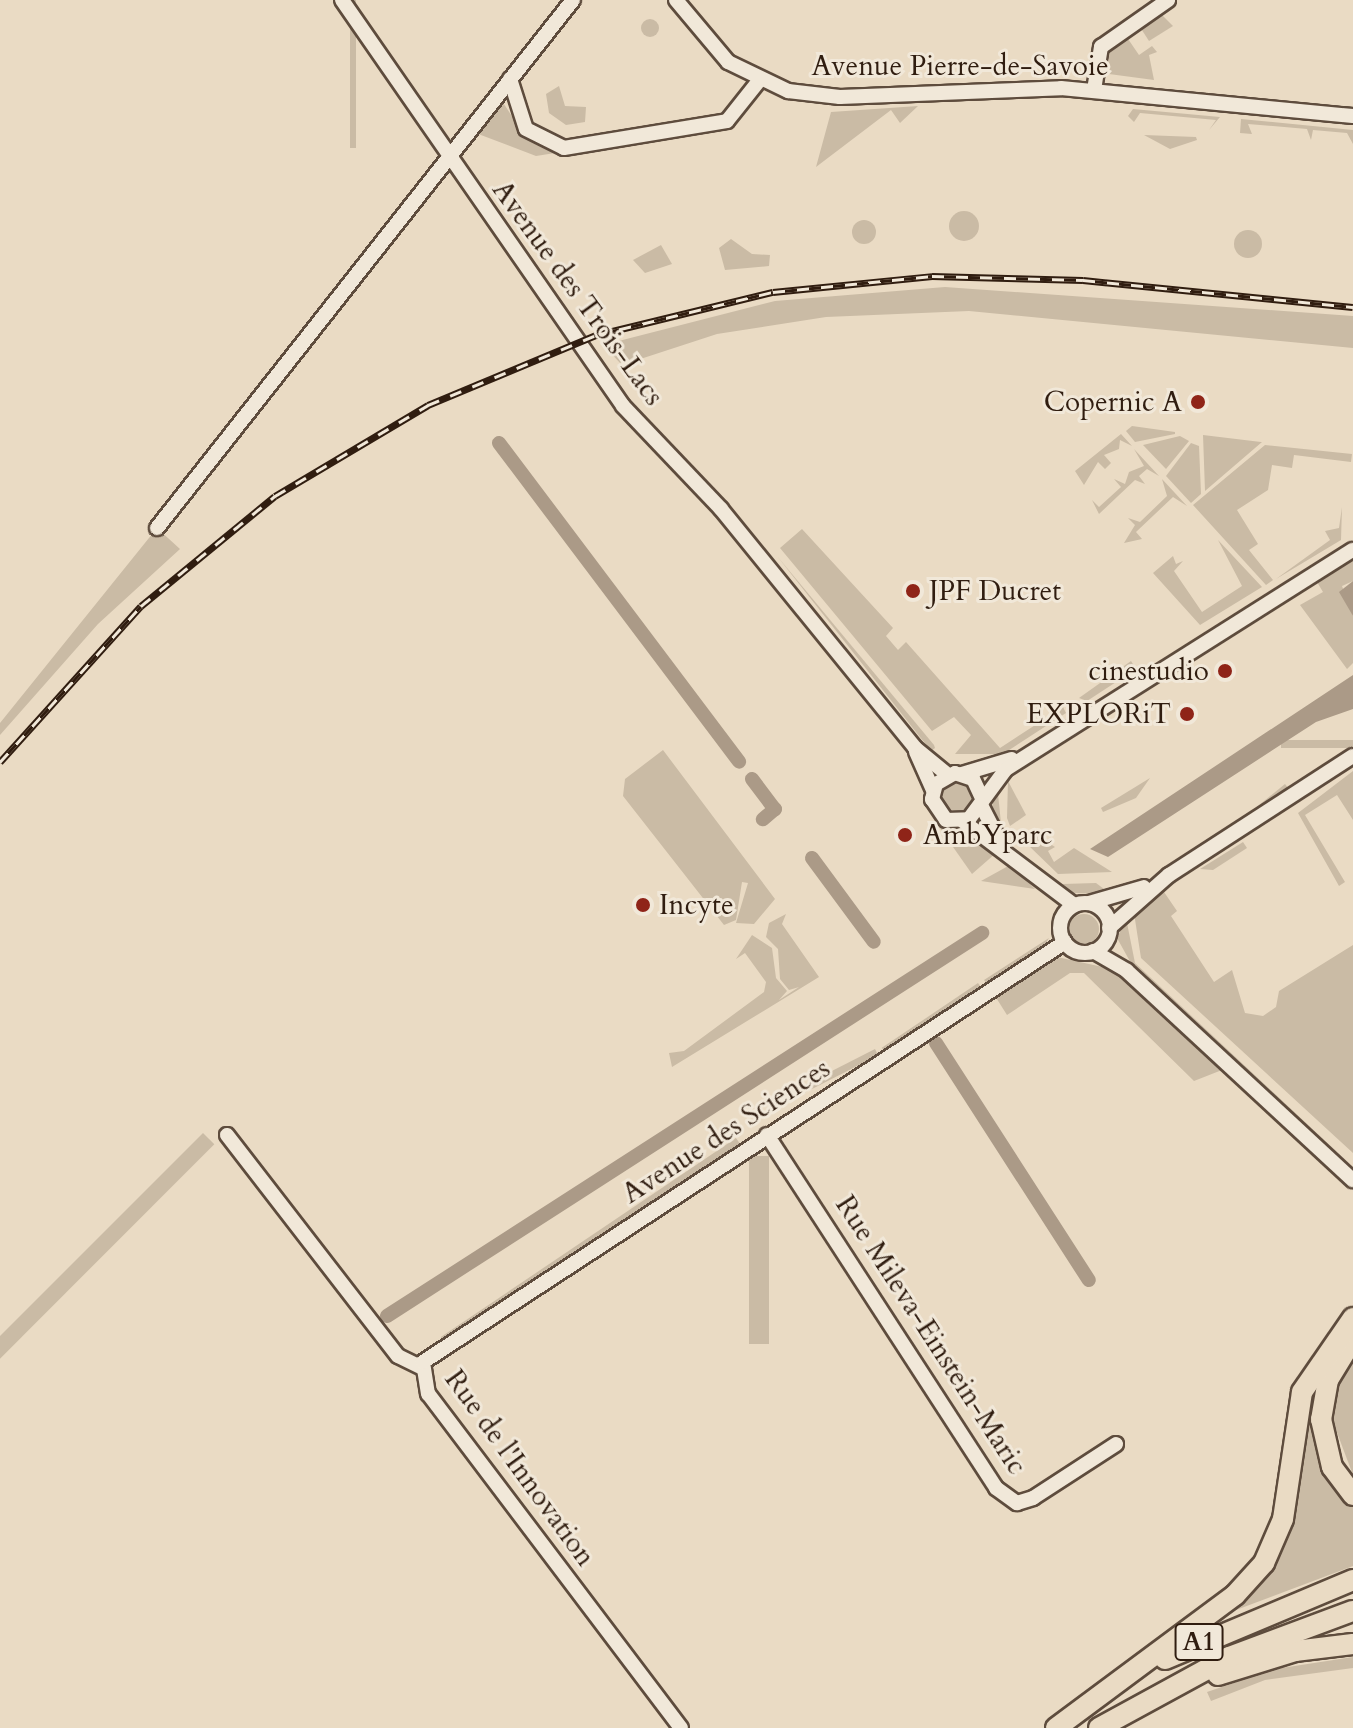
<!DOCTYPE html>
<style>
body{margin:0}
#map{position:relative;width:1353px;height:1728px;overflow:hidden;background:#eadbc4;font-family:Cardo,serif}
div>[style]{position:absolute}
.green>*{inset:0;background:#cabba5;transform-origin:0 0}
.round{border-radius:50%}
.water>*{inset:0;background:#ab9a87}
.canal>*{height:14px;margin:-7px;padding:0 7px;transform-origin:7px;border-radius:7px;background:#ab9a87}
.roads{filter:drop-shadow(2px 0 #5e4c3d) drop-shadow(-2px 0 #5e4c3d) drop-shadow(0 2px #5e4c3d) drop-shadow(0 -2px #5e4c3d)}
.minor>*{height:14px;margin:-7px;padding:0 7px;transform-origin:7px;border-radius:7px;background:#f1e8d9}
.minor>.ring{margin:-7px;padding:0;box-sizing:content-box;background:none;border:14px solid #f1e8d9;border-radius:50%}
.highway>*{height:20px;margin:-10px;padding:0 10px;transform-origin:10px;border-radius:10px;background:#eadbc4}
.rail>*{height:7px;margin-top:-3.5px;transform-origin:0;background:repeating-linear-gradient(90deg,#f1e8d9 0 12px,#301d10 0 24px);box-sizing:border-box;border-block:2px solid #301d10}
.dots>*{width:22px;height:22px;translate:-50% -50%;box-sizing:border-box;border:4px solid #f1e8d9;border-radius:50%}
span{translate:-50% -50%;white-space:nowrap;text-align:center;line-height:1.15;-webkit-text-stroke:6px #f1e8d9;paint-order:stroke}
.shield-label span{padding:2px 6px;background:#f1e8d9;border:2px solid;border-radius:6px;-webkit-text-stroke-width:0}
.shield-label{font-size:26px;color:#301d10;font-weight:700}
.street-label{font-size:28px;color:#301d10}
.poi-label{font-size:28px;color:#301d10}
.right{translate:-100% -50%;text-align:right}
.left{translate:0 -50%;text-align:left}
</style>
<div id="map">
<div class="green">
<i style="left:350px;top:0;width:6px;height:148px"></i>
<i style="clip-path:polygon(1158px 11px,1173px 26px,1149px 41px,1138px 24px)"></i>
<i class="round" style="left:641px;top:19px;width:18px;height:18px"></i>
<i style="clip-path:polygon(1126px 36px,1139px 55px,1152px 46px,1157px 52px,1149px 55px,1154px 80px,1109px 74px,1107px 50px)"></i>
<i style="clip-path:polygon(559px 86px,565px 106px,586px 107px,585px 122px,566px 125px,549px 113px,546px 94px)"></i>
<i style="clip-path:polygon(500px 98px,527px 139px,555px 153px,536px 156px,473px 132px)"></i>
<i style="clip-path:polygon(918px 106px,900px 123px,891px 110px,816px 167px,831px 112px)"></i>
<i style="clip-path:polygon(1133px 109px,1220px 117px,1209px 130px,1216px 120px,1140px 113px,1134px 122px,1128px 116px)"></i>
<i style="clip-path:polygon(1241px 119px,1353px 130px,1353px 144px,1347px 133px,1313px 130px,1311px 140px,1307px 129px,1248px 124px,1252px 134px,1240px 133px)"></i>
<i style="clip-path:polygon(1144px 135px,1196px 137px,1197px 140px,1170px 149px)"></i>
<i class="round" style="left:949px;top:211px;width:30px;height:30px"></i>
<i class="round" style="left:852px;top:220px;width:24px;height:24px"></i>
<i class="round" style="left:1234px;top:230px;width:28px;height:28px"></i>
<i style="clip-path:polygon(731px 239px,752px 254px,770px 255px,769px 266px,725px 270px,719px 248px)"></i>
<i style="clip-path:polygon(661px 245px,672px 264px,645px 273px,633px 260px)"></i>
<i style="clip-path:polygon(945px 287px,1353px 316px,1353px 348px,969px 311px,826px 317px,717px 334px,622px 365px,603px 345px,775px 301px)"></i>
<i style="clip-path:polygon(1132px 426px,1175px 432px,1175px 434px,1135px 442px,1126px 431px)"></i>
<i style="clip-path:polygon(1121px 434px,1132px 446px,1120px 440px,1119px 449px,1104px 455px,1111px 463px,1105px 469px,1098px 462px,1084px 485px,1075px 471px)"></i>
<i style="clip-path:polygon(1203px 435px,1261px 442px,1262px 442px,1205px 491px)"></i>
<i style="clip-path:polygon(1180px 436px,1189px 441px,1166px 469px,1143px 445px)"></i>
<i style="clip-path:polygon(1191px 443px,1199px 446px,1201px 494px,1191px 503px,1166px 476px)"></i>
<i style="clip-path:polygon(1265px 445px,1352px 454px,1351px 462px,1294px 455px,1292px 468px,1272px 465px,1268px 490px,1237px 510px,1258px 544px,1249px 550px,1273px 580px,1266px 585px,1193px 505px)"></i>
<i style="clip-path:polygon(1134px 449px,1159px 476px,1147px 469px,1139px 476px,1145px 484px,1135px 480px,1099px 514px,1092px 500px,1099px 507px,1121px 487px,1114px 479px,1125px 484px,1129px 472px,1144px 466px)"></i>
<i style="clip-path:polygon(1162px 479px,1187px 506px,1173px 497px,1136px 532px,1142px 539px,1124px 543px,1135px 525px,1128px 518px,1140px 522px,1167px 496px)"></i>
<i style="clip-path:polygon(1342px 507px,1341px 540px,1276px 579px,1330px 540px,1325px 531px,1339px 528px)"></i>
<i style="clip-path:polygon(157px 528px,180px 549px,98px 624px,0 735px,0 723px)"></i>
<i style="clip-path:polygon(802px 529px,893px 628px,886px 636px,898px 650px,906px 642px,1000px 748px,1063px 707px,1066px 713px,1003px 754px,955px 754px,971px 735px,954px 717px,932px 731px,780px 548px)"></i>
<i style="clip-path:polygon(1218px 540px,1262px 587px,1200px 625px,1153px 573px,1173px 556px,1176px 564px,1183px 561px,1174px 571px,1202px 612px,1242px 586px)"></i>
<i style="clip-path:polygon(777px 556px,934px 745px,935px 748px,931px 751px)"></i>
<i style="clip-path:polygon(1353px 556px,1353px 581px,1342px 586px,1353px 616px,1353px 663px,1347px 669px,1300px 605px,1323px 592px,1314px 577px)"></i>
<i style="clip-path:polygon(1131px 661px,1136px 669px,1087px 701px,1079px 698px)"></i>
<i style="left:1353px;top:740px;width:8px;height:72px;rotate:90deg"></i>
<i style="clip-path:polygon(663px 750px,775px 899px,754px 924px,736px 923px,748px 883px,742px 882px,736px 920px,724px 925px,623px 796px,625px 779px)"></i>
<i style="clip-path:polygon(1353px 771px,1353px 820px,1337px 795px,1305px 815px,1345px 882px,1339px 886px,1298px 813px)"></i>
<i style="clip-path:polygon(1150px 778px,1136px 798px,1103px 812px,1101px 808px)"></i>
<i style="clip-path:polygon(1008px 781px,1026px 815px,1010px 826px,1007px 818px)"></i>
<i class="round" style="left:942px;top:783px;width:30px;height:30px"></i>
<i style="clip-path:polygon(997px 784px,1001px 823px,1011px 843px,990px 816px)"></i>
<i style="left:1285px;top:784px;width:6px;height:133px;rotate:51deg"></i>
<i style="clip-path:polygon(939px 827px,967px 831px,996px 853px,972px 874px)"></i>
<i style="clip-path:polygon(1041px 829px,1036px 835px,1055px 847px,1048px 851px,1054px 862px,1074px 848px,1112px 872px,1058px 874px,1028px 845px)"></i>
<i style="clip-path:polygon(1243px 842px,1247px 848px,1213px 870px,1200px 869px)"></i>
<i style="clip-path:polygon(1010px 865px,1012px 866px,1035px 889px,981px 881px)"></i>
<i style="clip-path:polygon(1096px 883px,1112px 895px,1059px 892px,1063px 884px)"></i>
<i style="clip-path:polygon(1164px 892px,1177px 911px,1171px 916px,1214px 982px,1232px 970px,1245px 1013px,1263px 1016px,1276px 1007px,1279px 991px,1353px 945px,1353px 1153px,1141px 958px,1134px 913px)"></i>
<i style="clip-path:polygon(786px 914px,782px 924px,819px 977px,672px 1067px,669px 1053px,684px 1051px,764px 992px,766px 982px,745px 953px,736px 959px,752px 935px,772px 948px,776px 978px,787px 991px,779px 1000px,799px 987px,789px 990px,780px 979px,778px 949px,766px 937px,769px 923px)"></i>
<i class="round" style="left:1069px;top:914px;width:30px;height:30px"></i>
<i style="clip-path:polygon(1126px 918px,1135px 963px,1353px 1167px,1132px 965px,1117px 938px)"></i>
<i style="clip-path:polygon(1049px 938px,1043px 948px,988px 985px,984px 980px)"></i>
<i style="clip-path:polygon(1057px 957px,1112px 969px,1222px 1070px,1194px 1081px,1084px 973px,1070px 973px,1007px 1015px,995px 996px)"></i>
<i style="left:978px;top:983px;width:7px;height:116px;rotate:56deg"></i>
<i style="left:875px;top:1049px;width:7px;height:93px;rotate:63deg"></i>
<i style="left:203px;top:1133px;width:16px;height:328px;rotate:45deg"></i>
<i style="left:736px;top:1138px;width:7px;height:356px;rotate:56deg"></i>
<i style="left:749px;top:1156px;width:20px;height:188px"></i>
<i style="clip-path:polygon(1326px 1358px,1316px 1398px,1353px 1503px,1353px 1566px,1228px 1613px,1258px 1579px,1299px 1415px)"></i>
<i style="clip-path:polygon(1353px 1360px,1353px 1475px,1333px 1422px,1337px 1389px)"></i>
<i style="clip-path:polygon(1353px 1657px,1353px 1668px,1265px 1680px,1211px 1701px,1207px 1692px,1275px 1669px)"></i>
</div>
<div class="water">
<i style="clip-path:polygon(1353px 581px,1353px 616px,1339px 592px)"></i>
<i style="clip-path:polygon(1353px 675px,1353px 709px,1316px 722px,1108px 857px,1090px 849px)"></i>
</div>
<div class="canal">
<i style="left:499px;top:443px;width:399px;rotate:53deg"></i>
<i style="left:752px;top:779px;width:38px;rotate:53deg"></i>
<i style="left:775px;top:809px;width:16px;rotate:140deg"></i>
<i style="left:812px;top:858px;width:104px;rotate:53.6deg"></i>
<i style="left:936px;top:1043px;width:282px;rotate:57.2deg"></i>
<i style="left:387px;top:1316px;width:708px;rotate:-32.77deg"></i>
</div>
<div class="roads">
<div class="minor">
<i style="left:342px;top:0;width:494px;rotate:55.3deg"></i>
<i style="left:623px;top:406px;width:142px;rotate:46.4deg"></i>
<i style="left:721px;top:509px;width:308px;rotate:50.9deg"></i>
<i style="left:915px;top:748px;width:43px;rotate:39.3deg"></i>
<i style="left:676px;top:0;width:81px;rotate:50deg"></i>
<i style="left:728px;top:62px;width:67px;rotate:25.8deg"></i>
<i style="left:788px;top:91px;width:52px;rotate:6.6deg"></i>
<i style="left:840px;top:97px;width:221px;rotate:-2.3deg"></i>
<i style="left:1061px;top:88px;width:293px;rotate:5.5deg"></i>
<i style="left:510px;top:79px;width:52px;rotate:72.3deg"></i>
<i style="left:526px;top:129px;width:42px;rotate:26.6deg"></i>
<i style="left:564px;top:148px;width:165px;rotate:-9.4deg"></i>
<i style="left:727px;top:121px;width:50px;rotate:-51.5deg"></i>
<i style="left:1094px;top:90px;width:44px;rotate:-80.8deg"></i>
<i style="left:1101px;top:47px;width:82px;rotate:-35deg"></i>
<i style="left:157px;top:528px;width:672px;rotate:-51.77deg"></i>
<i style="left:916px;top:752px;width:42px;rotate:65.9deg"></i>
<i style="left:962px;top:774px;width:52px;rotate:-16.7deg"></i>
<i style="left:981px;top:796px;width:19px;rotate:-115deg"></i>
<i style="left:973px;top:779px;width:19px;rotate:-162deg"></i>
<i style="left:955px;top:773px;width:22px;rotate:150deg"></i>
<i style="left:936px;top:784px;width:16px;rotate:105deg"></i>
<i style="left:932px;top:799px;width:25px;rotate:56deg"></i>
<i style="left:946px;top:820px;width:23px;rotate:-2deg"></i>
<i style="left:969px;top:819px;width:62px;rotate:-53.5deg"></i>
<i style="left:1006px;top:769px;width:410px;rotate:-32.3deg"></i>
<i style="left:981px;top:805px;width:42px;rotate:62.8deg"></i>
<i style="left:964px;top:822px;width:138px;rotate:37deg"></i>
<i style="left:1089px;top:903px;width:57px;rotate:-16.2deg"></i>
<i class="ring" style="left:1060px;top:903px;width:36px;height:36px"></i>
<i style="left:1109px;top:928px;width:80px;rotate:-41.5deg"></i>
<i style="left:1169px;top:875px;width:219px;rotate:-32.9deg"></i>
<i style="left:1093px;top:951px;width:39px;rotate:30deg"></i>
<i style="left:1127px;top:971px;width:308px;rotate:42.8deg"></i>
<i style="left:227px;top:1135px;width:279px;rotate:52.3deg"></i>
<i style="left:398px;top:1356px;width:25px;rotate:26deg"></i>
<i style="left:767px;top:1135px;width:421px;rotate:57deg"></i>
<i style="left:996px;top:1488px;width:26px;rotate:36deg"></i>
<i style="left:1017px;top:1503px;width:17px;rotate:-17deg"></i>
<i style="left:1033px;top:1498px;width:99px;rotate:-33deg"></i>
<i style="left:681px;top:1728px;width:419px;rotate:-127.1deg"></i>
<i style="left:428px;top:1394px;width:32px;rotate:-99deg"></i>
<i style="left:423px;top:1362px;width:767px;rotate:-33.19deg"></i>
</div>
<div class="highway">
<i style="left:1353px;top:1339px;width:48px;rotate:121.4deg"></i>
<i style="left:1328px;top:1380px;width:40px;rotate:100deg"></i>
<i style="left:1321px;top:1419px;width:49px;rotate:77.1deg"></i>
<i style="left:1332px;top:1467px;width:35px;rotate:53deg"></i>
<i style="left:1165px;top:1659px;width:204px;rotate:-22.8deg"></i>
<i style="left:1218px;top:1675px;width:81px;rotate:-17.3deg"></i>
<i style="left:1295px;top:1651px;width:58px;rotate:-6.9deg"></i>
<i style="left:1056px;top:1728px;width:223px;rotate:-36.6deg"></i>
<i style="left:1235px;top:1595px;width:43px;rotate:-47.8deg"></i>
<i style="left:1264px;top:1563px;width:48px;rotate:-66.6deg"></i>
<i style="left:1283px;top:1519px;width:128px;rotate:-81.5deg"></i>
<i style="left:1302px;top:1392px;width:90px;rotate:-55.4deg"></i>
<i style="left:1099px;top:1728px;width:148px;rotate:-28.6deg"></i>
<i style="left:1229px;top:1657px;width:132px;rotate:-20.4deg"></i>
</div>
</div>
<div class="rail">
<i style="left:0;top:762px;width:210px;rotate:-47.9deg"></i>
<i style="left:141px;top:606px;width:173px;rotate:-39.4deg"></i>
<i style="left:275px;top:496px;width:178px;rotate:-30.7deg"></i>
<i style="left:428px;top:405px;width:182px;rotate:-22.6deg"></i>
<i style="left:596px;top:335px;width:182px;rotate:-13.7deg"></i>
<i style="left:773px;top:292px;width:160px;rotate:-5.7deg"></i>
<i style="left:932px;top:276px;width:151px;rotate:1.5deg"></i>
<i style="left:1083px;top:280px;width:271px;rotate:5.7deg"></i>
</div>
<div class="dots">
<i style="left:1198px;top:402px;background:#8f2418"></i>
<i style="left:913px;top:591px;background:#8f2418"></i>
<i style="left:1225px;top:671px;background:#8f2418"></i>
<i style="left:1187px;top:714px;background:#8f2418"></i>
<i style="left:905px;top:835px;background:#8f2418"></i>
<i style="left:643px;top:905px;background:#8f2418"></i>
</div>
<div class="shield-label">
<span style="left:1199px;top:1642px">A1</span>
</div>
<div class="street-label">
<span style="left:960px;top:66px">Avenue Pierre-de-Savoie</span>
<span style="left:578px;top:293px;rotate:54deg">Avenue des Trois-Lacs</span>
<span style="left:726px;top:1131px;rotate:-33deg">Avenue des Sciences</span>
<span style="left:931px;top:1335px;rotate:57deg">Rue Mileva-Einstein-Maric</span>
<span style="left:520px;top:1468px;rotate:54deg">Rue de l'Innovation</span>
</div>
<div class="poi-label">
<span class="right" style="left:1182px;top:402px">Copernic A</span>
<span class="left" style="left:929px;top:591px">JPF Ducret</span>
<span class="right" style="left:1209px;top:671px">cinestudio</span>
<span class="right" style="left:1171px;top:714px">EXPLORiT</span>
<span class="left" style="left:923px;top:835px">AmbYparc</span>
<span class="left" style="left:659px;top:905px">Incyte</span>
</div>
</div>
